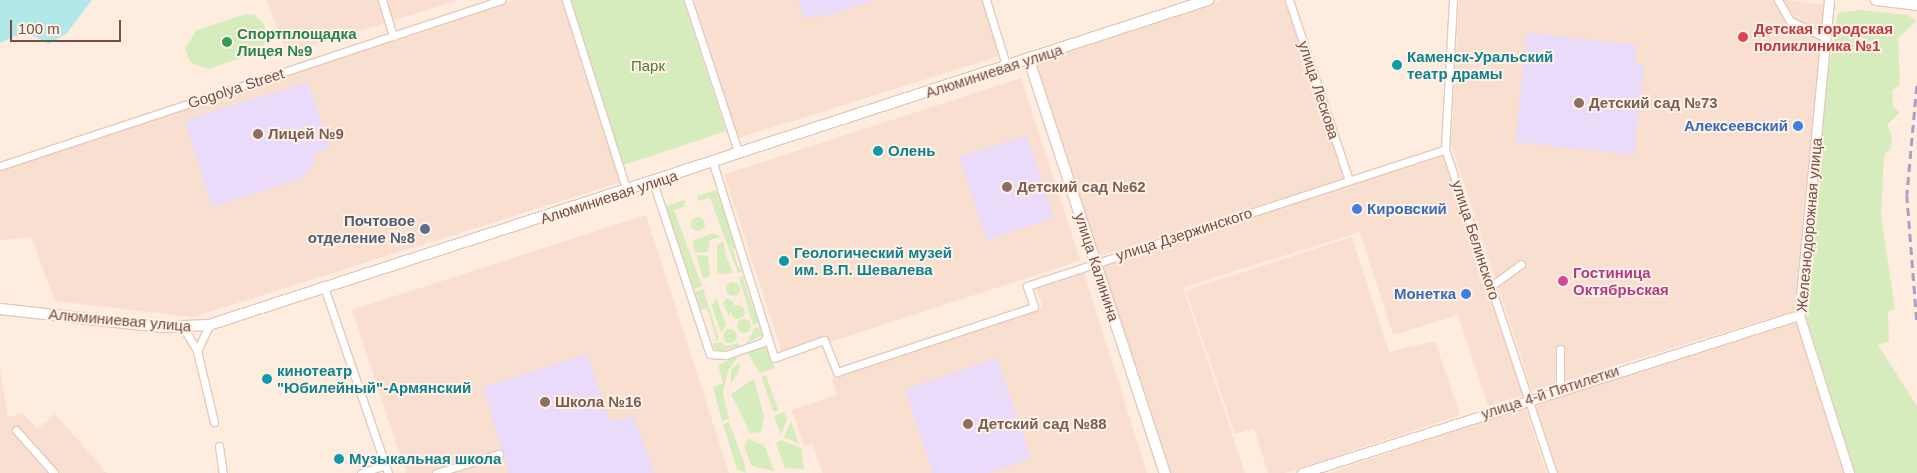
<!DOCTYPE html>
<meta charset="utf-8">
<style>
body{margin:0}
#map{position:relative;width:1917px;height:473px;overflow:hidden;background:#feecde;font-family:Arial,sans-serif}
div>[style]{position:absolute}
.residential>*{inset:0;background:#f8dfcf;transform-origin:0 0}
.education>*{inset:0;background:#eadbfa;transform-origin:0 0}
.green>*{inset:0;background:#d7ecbc;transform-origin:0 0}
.round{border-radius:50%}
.water>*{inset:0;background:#b1e9e8}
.roads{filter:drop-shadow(1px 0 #e4c9bd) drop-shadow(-1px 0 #e4c9bd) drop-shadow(0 1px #e4c9bd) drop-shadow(0 -1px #e4c9bd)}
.minor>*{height:7px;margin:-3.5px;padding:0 3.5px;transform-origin:3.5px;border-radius:3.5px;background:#fff}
.tertiary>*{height:9px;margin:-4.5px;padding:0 4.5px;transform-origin:4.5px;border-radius:4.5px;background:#fff}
.secondary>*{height:10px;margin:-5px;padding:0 5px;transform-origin:5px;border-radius:5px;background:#fff}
.rail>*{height:2.5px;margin-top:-1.25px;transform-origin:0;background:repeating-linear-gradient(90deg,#ad9dc7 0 8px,transparent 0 13px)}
.dots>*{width:14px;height:14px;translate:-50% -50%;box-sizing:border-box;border:2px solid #fff1e6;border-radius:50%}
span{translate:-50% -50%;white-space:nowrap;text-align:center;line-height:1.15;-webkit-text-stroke:4px #fff1e6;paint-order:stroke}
.health-label{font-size:15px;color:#be3a42;font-weight:700}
.left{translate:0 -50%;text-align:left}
.leisure-label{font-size:15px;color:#27864d;font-weight:700}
.culture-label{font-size:15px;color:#0d838f;font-weight:700}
.park-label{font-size:15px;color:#557739}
.street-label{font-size:15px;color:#764e44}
.education-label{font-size:15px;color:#785e54;font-weight:700}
.shop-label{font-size:15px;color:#366cbe;font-weight:700}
.right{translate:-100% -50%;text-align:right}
.service-label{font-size:15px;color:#4e5e75;font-weight:700}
.hotel-label{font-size:15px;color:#b23c85;font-weight:700}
.scale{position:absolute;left:10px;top:20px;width:111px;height:22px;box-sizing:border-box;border:2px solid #764e44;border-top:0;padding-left:6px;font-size:15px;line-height:18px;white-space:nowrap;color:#764e44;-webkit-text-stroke:4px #fff1e6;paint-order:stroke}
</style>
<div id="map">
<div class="residential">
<i style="clip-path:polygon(266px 0,460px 0,287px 53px)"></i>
<i style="clip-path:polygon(512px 0,563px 0,621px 182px,193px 317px,55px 301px,31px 237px,0 240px,0 168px)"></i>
<i style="clip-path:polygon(694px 0,982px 0,999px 56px,738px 138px)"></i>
<i style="clip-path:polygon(1223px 0,1284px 0,1345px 178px,1100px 256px,1036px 63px)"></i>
<i style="clip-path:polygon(1459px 0,1788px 0,1824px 5px,1794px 311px,1532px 391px,1451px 144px)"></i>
<i style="left:1021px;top:78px;width:192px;height:312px;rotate:72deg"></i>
<i style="clip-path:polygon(1442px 155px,1523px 395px,1488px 406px,1458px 315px,1393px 335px,1360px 232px,1183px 287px,1245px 473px,1171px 473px,1102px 266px)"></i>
<i style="clip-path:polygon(646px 215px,729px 473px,406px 473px,352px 310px)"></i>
<i style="clip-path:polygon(1352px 237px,1389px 352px,1435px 341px,1460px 415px,1285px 473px,1268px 473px,1254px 428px,1235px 434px,1186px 291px)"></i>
<i style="clip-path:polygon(1084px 273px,1147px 473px,823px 473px,812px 444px,804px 446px,792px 410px,837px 395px,832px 379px,1043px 308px,1036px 287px)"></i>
<i style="clip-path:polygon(1796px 321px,1843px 473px,1558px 473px,1535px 402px)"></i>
<i style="clip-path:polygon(0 370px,8px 417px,23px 413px,37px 429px,55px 414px,107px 473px,0 473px)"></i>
<i style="clip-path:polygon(1525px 406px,1546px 473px,1330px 473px)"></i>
</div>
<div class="education">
<i style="clip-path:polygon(798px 0,875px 0,820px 18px,818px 14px,804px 19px)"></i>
<i style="clip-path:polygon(1527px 33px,1637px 45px,1635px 63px,1644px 64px,1634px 155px,1515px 142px)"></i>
<i style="clip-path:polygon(308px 82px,330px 148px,313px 153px,315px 164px,301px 179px,212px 207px,185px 120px)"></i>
<i style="left:1027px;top:135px;width:87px;height:71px;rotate:72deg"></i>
<i style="clip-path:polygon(587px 354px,610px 422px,633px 416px,655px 473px,509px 473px,483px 387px)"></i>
<i style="clip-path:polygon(997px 358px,1031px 459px,988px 473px,933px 473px,905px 389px)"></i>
</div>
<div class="green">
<i style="clip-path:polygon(570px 0,683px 0,726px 131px,624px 165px)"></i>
<i style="clip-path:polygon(1860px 10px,1908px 15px,1916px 21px,1898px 38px,1900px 85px,1892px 90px,1893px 107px,1900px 112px,1887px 125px,1892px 136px,1891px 148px,1884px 155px,1881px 216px,1895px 309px,1888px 312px,1889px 341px,1878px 345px,1917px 406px,1917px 473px,1855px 473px,1805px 313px,1825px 93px,1838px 13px)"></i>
<i style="clip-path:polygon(246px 14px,255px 15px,264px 25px,268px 38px,259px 52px,208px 69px,190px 62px,185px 48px,197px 30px)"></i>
<i style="clip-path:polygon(716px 190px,736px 246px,733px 249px,738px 267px,744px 271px,738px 273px,710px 198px,698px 201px,697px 196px)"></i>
<i style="clip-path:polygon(684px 200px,686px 206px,674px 210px,702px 286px,694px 289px,665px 207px)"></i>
<i class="round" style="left:691px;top:217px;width:14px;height:14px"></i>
<i style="clip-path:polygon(714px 233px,720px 237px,710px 240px,708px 252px,695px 253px,692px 241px)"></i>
<i style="clip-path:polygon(723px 241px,726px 256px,733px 273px,717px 274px,717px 245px)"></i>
<i style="clip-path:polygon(696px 255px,708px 256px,710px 277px,703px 278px)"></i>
<i style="clip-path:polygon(746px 275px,743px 280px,759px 323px,753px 325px,739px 278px)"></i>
<i class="round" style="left:726px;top:282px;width:14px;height:14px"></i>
<i style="clip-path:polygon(703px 289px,719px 339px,712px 341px,716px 338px,707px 308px,701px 310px,695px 292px)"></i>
<i style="clip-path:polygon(716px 298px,726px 324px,721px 333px,712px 306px)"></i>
<i style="clip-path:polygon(726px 298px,734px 302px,729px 317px,723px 303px)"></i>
<i class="round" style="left:731px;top:305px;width:14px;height:14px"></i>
<i class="round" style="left:737px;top:319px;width:14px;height:14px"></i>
<i style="clip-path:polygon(762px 326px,762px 335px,746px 344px,754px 329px)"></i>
<i class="round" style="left:723px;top:329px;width:14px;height:14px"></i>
<i style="clip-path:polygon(720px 342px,727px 346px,738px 343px,739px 347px,717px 351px,712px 344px)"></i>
<i style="clip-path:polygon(765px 347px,775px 368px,760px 373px,747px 352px)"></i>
<i style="clip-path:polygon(740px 354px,728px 370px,723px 394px,729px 419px,722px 421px,713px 387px,723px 383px,718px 365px)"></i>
<i style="clip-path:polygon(740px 363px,739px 371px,731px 384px,731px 369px)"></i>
<i style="left:766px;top:375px;width:37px;height:5px;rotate:71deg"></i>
<i style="clip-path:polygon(754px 379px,764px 416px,761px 432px,750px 433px,731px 394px)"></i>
<i style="clip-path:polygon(785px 412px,787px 419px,781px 435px,774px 416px)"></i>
<i style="clip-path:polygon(791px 421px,799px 444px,784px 437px)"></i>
<i style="clip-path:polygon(729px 422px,744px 462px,746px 473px,737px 469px,723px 424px)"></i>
<i style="clip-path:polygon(748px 439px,764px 445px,774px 471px,752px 466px,744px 447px)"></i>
<i style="clip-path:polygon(781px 440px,801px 448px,804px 469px,785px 468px,776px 443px)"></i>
</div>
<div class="water">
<i style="clip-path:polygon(0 0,92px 0,67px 33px,49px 44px,25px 32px,0 43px)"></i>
</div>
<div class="roads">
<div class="minor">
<i style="left:382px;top:0;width:38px;rotate:73deg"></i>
<i style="left:566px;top:0;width:201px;rotate:72.3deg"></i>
<i style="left:688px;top:0;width:162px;rotate:71.7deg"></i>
<i style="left:986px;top:0;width:71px;rotate:72.8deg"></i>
<i style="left:1289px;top:0;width:190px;rotate:71.6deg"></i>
<i style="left:1453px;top:0;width:149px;rotate:93.1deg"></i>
<i style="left:1445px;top:149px;width:342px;rotate:71.6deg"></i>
<i style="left:1778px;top:0;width:24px;rotate:60deg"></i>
<i style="left:1790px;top:21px;width:40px;rotate:25deg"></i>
<i style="left:713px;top:163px;width:204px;rotate:72.6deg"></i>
<i style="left:774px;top:358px;width:53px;rotate:-19.8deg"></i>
<i style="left:824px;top:340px;width:35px;rotate:68deg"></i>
<i style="left:837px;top:372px;width:207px;rotate:-18.3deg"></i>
<i style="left:1034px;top:307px;width:22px;rotate:-108deg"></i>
<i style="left:1027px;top:286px;width:440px;rotate:-18.1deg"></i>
<i style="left:0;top:166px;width:528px;rotate:-18.33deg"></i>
<i style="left:653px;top:182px;width:181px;rotate:71.7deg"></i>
<i style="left:710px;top:354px;width:16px;rotate:4deg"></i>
<i style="left:726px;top:355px;width:39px;rotate:-19deg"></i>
<i style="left:763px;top:342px;width:7px;rotate:-56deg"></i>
<i style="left:1491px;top:286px;width:37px;rotate:-36deg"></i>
<i style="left:325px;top:290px;width:194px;rotate:71deg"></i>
<i style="left:184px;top:329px;width:26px;rotate:59deg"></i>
<i style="left:197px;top:351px;width:73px;rotate:76.5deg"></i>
<i style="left:197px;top:351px;width:29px;rotate:-65deg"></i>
<i style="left:1560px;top:389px;width:40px;rotate:-90deg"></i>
<i style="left:16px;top:430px;width:57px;rotate:48.5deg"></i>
<i style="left:219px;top:446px;width:27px;rotate:82deg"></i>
<i style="left:361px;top:473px;width:25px;rotate:-18deg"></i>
<i style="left:436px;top:473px;width:66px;rotate:-16.8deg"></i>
</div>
<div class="tertiary">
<i style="left:1829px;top:0;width:316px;rotate:95.4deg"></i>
<i style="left:1799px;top:315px;width:166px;rotate:72.4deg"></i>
<i style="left:1302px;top:473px;width:522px;rotate:-17.64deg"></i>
</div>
<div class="secondary">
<i style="left:1876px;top:0;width:41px;rotate:7deg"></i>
<i style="left:1029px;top:60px;width:435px;rotate:71.8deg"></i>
<i style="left:0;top:309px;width:162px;rotate:6.4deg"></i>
<i style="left:161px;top:327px;width:48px;rotate:-2.4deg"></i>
<i style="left:209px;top:325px;width:1051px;rotate:-18.02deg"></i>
</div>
</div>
<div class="rail">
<i style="left:1917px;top:86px;width:109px;rotate:95.2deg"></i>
<i style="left:1907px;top:195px;width:128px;rotate:85.5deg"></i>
</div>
<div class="dots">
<i style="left:1743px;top:37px;background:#e0444e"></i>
<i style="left:227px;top:42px;background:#2e9e5b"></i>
<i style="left:1397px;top:65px;background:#0f9aa8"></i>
<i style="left:1579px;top:103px;background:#8d6e63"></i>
<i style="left:1798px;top:126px;background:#3f7fe0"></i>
<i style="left:258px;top:134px;background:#8d6e63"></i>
<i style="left:878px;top:151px;background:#0f9aa8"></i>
<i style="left:1007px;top:187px;background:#8d6e63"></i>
<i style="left:1357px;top:209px;background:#3f7fe0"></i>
<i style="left:425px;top:229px;background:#5c6f8a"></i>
<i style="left:784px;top:261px;background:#0f9aa8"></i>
<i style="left:1563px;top:281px;background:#d1479c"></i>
<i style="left:1466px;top:294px;background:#3f7fe0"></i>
<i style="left:267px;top:379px;background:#0f9aa8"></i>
<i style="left:545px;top:402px;background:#8d6e63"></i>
<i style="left:968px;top:424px;background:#8d6e63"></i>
<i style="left:339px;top:459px;background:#0f9aa8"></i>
</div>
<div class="health-label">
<span class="left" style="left:1754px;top:37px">Детская городская<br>поликлиника №1</span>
</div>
<div class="leisure-label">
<span class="left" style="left:237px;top:42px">Спортплощадка<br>Лицея №9</span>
</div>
<div class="culture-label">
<span class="left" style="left:1407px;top:65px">Каменск-Уральский<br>театр драмы</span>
<span class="left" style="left:888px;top:151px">Олень</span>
<span class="left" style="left:794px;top:261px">Геологический музей<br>им. В.П. Шевалева</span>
<span class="left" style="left:277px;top:379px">кинотеатр<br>"Юбилейный"-Армянский</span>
<span class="left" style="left:349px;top:459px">Музыкальная школа</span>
</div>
<div class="park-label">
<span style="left:648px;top:66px">Парк</span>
</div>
<div class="street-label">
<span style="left:994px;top:71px;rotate:-18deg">Алюминиевая улица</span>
<span style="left:236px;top:88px;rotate:-18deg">Gogolya Street</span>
<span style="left:1319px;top:90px;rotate:72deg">улица Лескова</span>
<span style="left:609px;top:197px;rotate:-18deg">Алюминиевая улица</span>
<span style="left:1809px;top:225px;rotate:-85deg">Железнодорожная улица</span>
<span style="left:1184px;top:234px;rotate:-18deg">улица Дзержинского</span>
<span style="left:1476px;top:240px;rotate:72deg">улица Белинского</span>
<span style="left:1097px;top:267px;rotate:72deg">улица Калинина</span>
<span style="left:120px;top:320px;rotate:5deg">Алюминиевая улица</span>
<span style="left:1550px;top:392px;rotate:-18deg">улица 4-й Пятилетки</span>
</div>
<div class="education-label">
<span class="left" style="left:1589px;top:103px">Детский сад №73</span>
<span class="left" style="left:268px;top:134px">Лицей №9</span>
<span class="left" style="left:1017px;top:187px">Детский сад №62</span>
<span class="left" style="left:555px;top:402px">Школа №16</span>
<span class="left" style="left:978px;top:424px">Детский сад №88</span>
</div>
<div class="shop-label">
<span class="right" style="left:1788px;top:126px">Алексеевский</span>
<span class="left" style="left:1367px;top:209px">Кировский</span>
<span class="right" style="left:1456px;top:294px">Монетка</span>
</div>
<div class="service-label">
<span class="right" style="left:415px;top:229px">Почтовое<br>отделение №8</span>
</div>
<div class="hotel-label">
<span class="left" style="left:1573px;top:281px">Гостиница<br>Октябрьская</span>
</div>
<div class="scale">100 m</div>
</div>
